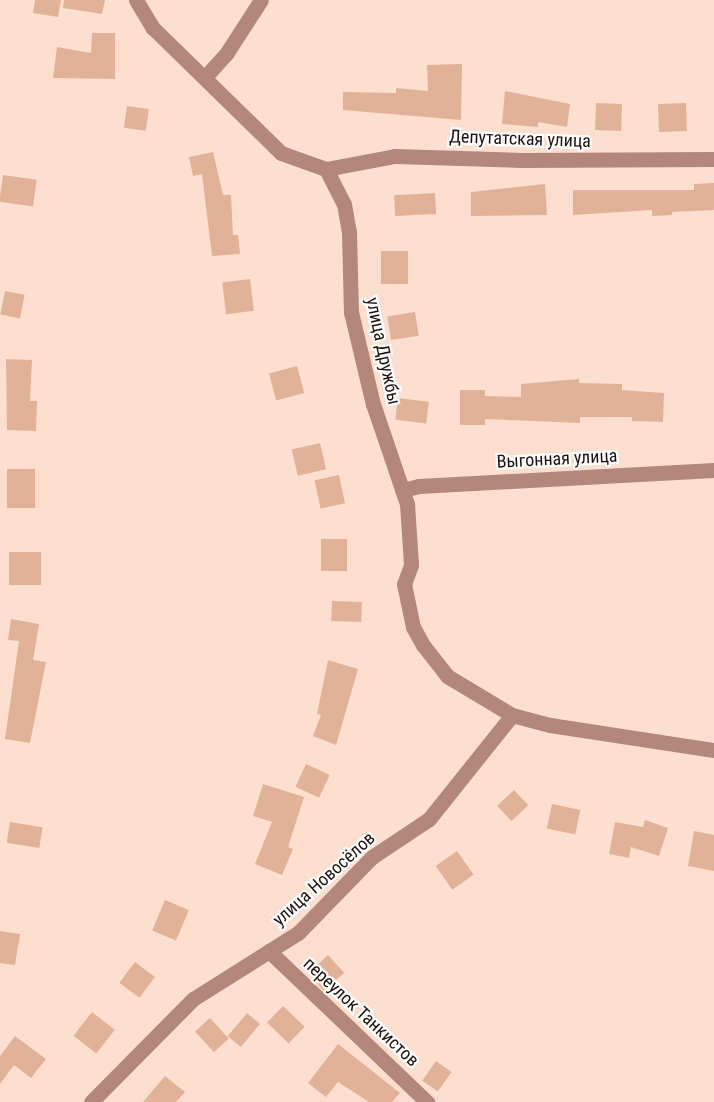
<!DOCTYPE html>
<meta charset="utf-8">
<style>
body{margin:0}
#map{position:relative;width:714px;height:1102px;overflow:hidden;background:#fddfcf;font-family:"Roboto Condensed",sans-serif}
div>[style]{position:absolute}
.building>*{inset:0;background:#e2b298;transform-origin:0 0}
.minor>*{height:15px;margin:-7.5px;padding:0 7.5px;transform-origin:7.5px;border-radius:7.5px;background:#b3887a}
span{translate:-50% -50%;white-space:nowrap;text-align:center;line-height:1.15;-webkit-text-stroke:4.5px #fff;paint-order:stroke}
.street-label{font-size:18px;color:#1d110a}
</style>
<div id="map">
<div class="building">
<i style="clip-path:polygon(35px 0,61px 0,58px 17px,33px 13px)"></i>
<i style="clip-path:polygon(64px 0,105px 0,102px 14px,63px 8px)"></i>
<i style="clip-path:polygon(92px 33px,115px 33px,115px 79px,53px 78px,57px 47px,91px 53px)"></i>
<i style="clip-path:polygon(462px 64px,461px 120px,343px 110px,343px 92px,396px 93px,396px 88px,428px 91px,427px 65px)"></i>
<i style="clip-path:polygon(505px 91px,570px 104px,567px 127px,538px 122px,538px 127px,502px 124px)"></i>
<i style="left:596px;top:103px;width:26px;height:27px;rotate:2deg"></i>
<i style="left:686px;top:103px;width:28px;height:28px;rotate:88deg"></i>
<i style="left:127px;top:106px;width:22px;height:22px;rotate:8deg"></i>
<i style="clip-path:polygon(213px 152px,223px 195px,231px 195px,233px 235px,238px 235px,240px 254px,212px 256px,202px 174px,193px 176px,189px 157px)"></i>
<i style="left:3px;top:175px;width:34px;height:27px;rotate:8deg"></i>
<i style="clip-path:polygon(714px 183px,714px 210px,672px 212px,672px 215px,652px 216px,652px 210px,573px 215px,573px 190px,694px 190px,694px 184px)"></i>
<i style="clip-path:polygon(545px 184px,547px 215px,471px 216px,471px 192px)"></i>
<i style="left:435px;top:193px;width:21px;height:41px;rotate:87deg"></i>
<i style="left:381px;top:251px;width:27px;height:33px"></i>
<i style="left:250px;top:279px;width:32px;height:28px;rotate:83deg"></i>
<i style="left:5px;top:291px;width:20px;height:24px;rotate:11deg"></i>
<i style="left:415px;top:312px;width:24px;height:28px;rotate:81deg"></i>
<i style="clip-path:polygon(6px 359px,32px 360px,30px 401px,37px 401px,36px 431px,7px 430px)"></i>
<i style="left:297px;top:366px;width:28px;height:29px;rotate:75deg"></i>
<i style="clip-path:polygon(579px 379px,579px 383px,622px 384px,622px 390px,664px 393px,663px 422px,632px 421px,632px 417px,580px 417px,580px 423px,485px 419px,485px 425px,460px 425px,460px 390px,485px 390px,485px 396px,521px 397px,521px 384px)"></i>
<i style="left:398px;top:398px;width:31px;height:22px;rotate:7deg"></i>
<i style="left:320px;top:443px;width:27px;height:29px;rotate:77deg"></i>
<i style="left:7px;top:469px;width:28px;height:39px"></i>
<i style="left:339px;top:475px;width:29px;height:25px;rotate:78deg"></i>
<i style="left:321px;top:539px;width:26px;height:32px"></i>
<i style="left:9px;top:552px;width:32px;height:33px"></i>
<i style="left:332px;top:601px;width:30px;height:20px;rotate:2deg"></i>
<i style="clip-path:polygon(11px 619px,39px 624px,33px 660px,46px 662px,30px 743px,5px 739px,19px 641px,8px 640px)"></i>
<i style="clip-path:polygon(328px 660px,358px 669px,336px 745px,313px 736px,321px 715px,317px 714px)"></i>
<i style="left:306px;top:764px;width:26px;height:25px;rotate:25deg"></i>
<i style="clip-path:polygon(263px 784px,304px 797px,288px 847px,293px 849px,282px 875px,255px 864px,272px 822px,253px 816px)"></i>
<i style="left:514px;top:790px;width:21px;height:23px;rotate:47deg"></i>
<i style="left:552px;top:804px;width:29px;height:25px;rotate:12deg"></i>
<i style="clip-path:polygon(645px 820px,668px 828px,659px 856px,631px 847px,629px 858px,609px 854px,615px 822px,643px 827px)"></i>
<i style="left:10px;top:822px;width:33px;height:21px;rotate:9deg"></i>
<i style="clip-path:polygon(694px 831px,714px 835px,714px 871px,688px 866px)"></i>
<i style="left:457px;top:851px;width:29px;height:26px;rotate:55deg"></i>
<i style="left:165px;top:900px;width:26px;height:33px;rotate:23deg"></i>
<i style="clip-path:polygon(0 931px,20px 934px,15px 965px,0 963px)"></i>
<i style="left:328px;top:955px;width:24px;height:27px;rotate:48deg"></i>
<i style="left:135px;top:962px;width:25px;height:26px;rotate:37deg"></i>
<i style="left:283px;top:1006px;width:30px;height:23px;rotate:44deg"></i>
<i style="left:92px;top:1012px;width:29px;height:30px;rotate:38deg"></i>
<i style="left:247px;top:1013px;width:17px;height:30px;rotate:40deg"></i>
<i style="left:210px;top:1018px;width:28px;height:20px;rotate:48deg"></i>
<i style="clip-path:polygon(15px 1036px,46px 1059px,31px 1078px,14px 1065px,0 1084px,0 1056px)"></i>
<i style="clip-path:polygon(338px 1044px,400px 1093px,392px 1102px,369px 1102px,338px 1082px,326px 1097px,308px 1083px)"></i>
<i style="left:436px;top:1061px;width:19px;height:24px;rotate:35deg"></i>
<i style="clip-path:polygon(165px 1076px,185px 1092px,176px 1102px,143px 1102px)"></i>
</div>
<div class="minor">
<i style="left:136px;top:0;width:33px;rotate:59deg"></i>
<i style="left:153px;top:28px;width:179px;rotate:44.3deg"></i>
<i style="left:281px;top:153px;width:48px;rotate:19.6deg"></i>
<i style="left:326px;top:169px;width:39px;rotate:63deg"></i>
<i style="left:344px;top:204px;width:28px;rotate:80deg"></i>
<i style="left:349px;top:232px;width:80px;rotate:88.6deg"></i>
<i style="left:351px;top:312px;width:95px;rotate:76.6deg"></i>
<i style="left:373px;top:404px;width:106px;rotate:71.2deg"></i>
<i style="left:407px;top:504px;width:61px;rotate:86.2deg"></i>
<i style="left:411px;top:565px;width:20px;rotate:110deg"></i>
<i style="left:404px;top:584px;width:44px;rotate:78.2deg"></i>
<i style="left:413px;top:627px;width:21px;rotate:61deg"></i>
<i style="left:423px;top:645px;width:39px;rotate:52deg"></i>
<i style="left:447px;top:676px;width:76px;rotate:31deg"></i>
<i style="left:512px;top:715px;width:39px;rotate:15deg"></i>
<i style="left:550px;top:725px;width:166px;rotate:8.7deg"></i>
<i style="left:206px;top:76px;width:30px;rotate:-48deg"></i>
<i style="left:226px;top:54px;width:64px;rotate:-57.1deg"></i>
<i style="left:326px;top:169px;width:70px;rotate:-10.7deg"></i>
<i style="left:395px;top:156px;width:126px;rotate:1.8deg"></i>
<i style="left:521px;top:160px;width:193px;rotate:-0.3deg"></i>
<i style="left:402px;top:490px;width:17px;rotate:-13deg"></i>
<i style="left:419px;top:486px;width:295px;rotate:-3.1deg"></i>
<i style="left:269px;top:951px;width:219px;rotate:43.7deg"></i>
<i style="left:91px;top:1102px;width:145px;rotate:-45.3deg"></i>
<i style="left:193px;top:999px;width:124px;rotate:-32.2deg"></i>
<i style="left:298px;top:933px;width:106px;rotate:-45.8deg"></i>
<i style="left:372px;top:857px;width:69px;rotate:-33.7deg"></i>
<i style="left:429px;top:819px;width:133px;rotate:-51.4deg"></i>
</div>
<div class="street-label">
<span style="left:520px;top:139px;rotate:2deg">Депутатская улица</span>
<span style="left:383px;top:351px;rotate:78deg">улица Дружбы</span>
<span style="left:557px;top:459px;rotate:-3deg">Выгонная улица</span>
<span style="left:324px;top:879px;rotate:-42deg">улица Новосёлов</span>
<span style="left:361px;top:1012px;rotate:43deg">переулок Танкистов</span>
</div>
</div>
